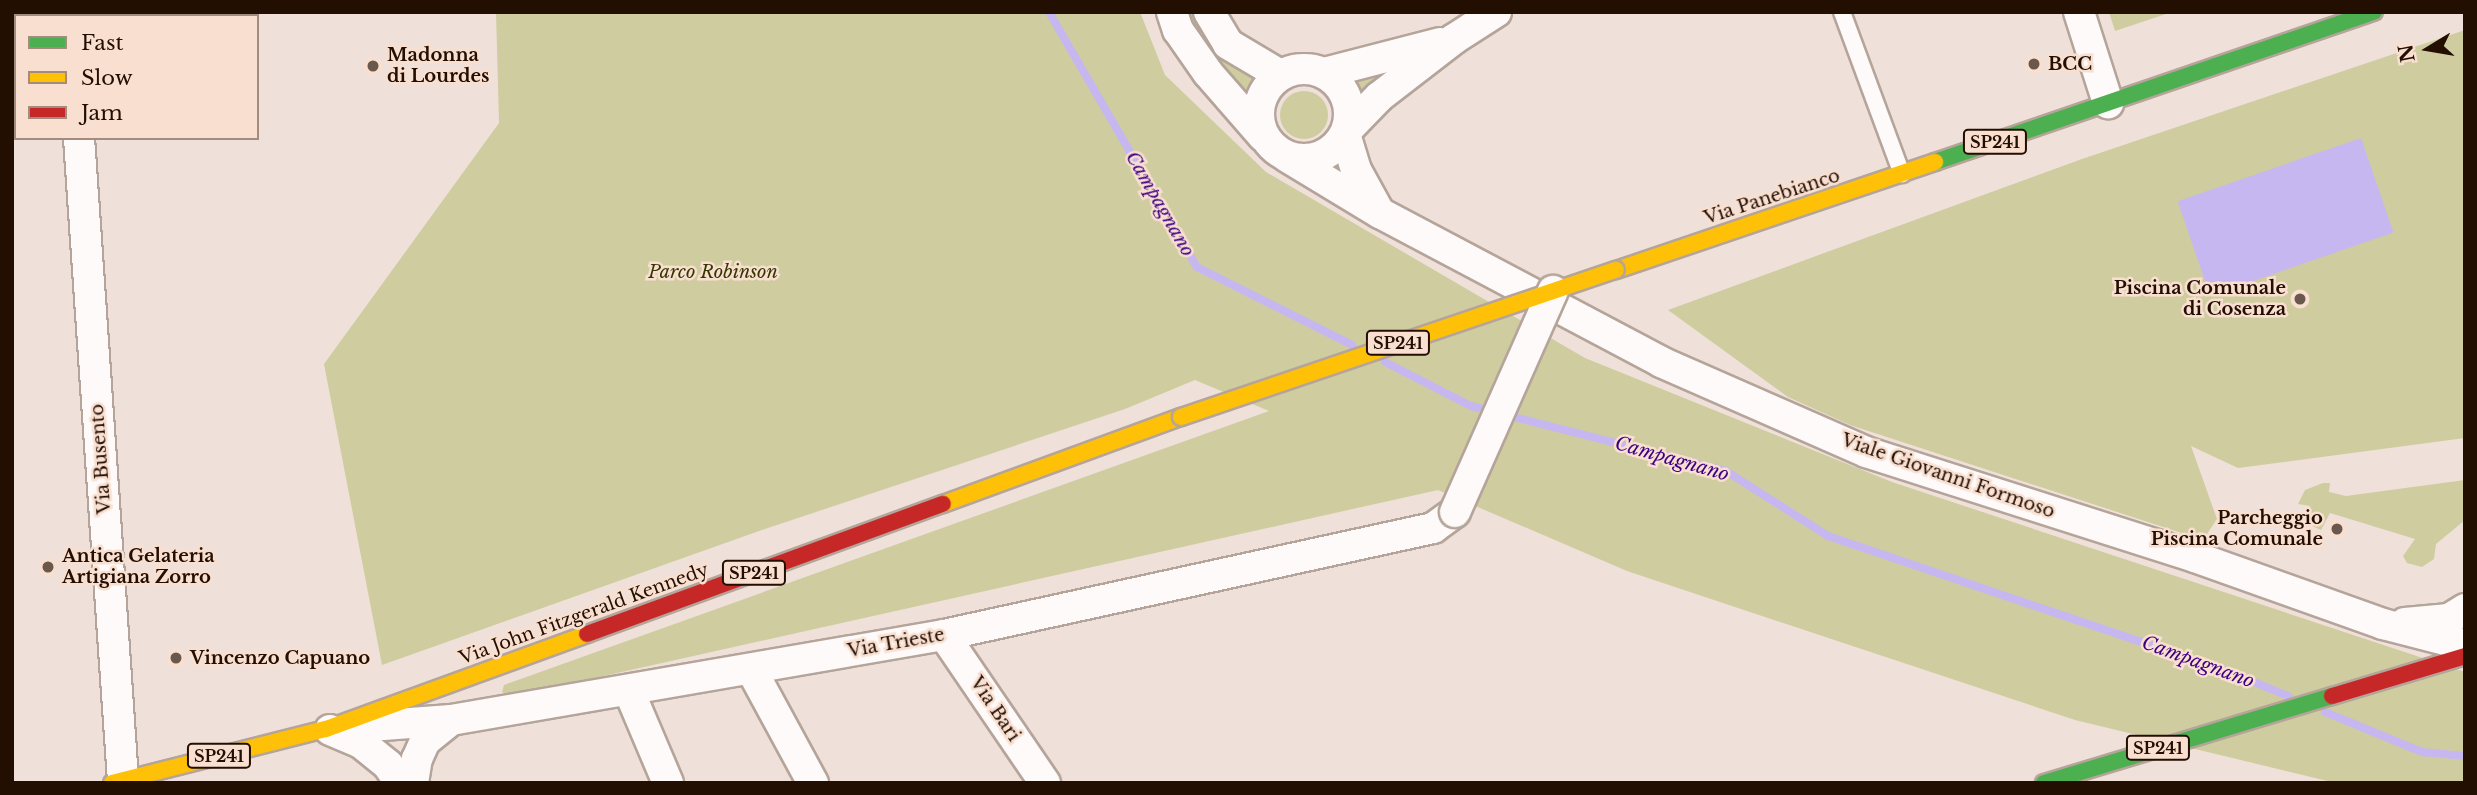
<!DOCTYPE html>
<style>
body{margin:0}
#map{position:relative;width:2477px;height:795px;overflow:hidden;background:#efe1d9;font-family:"Libre Baskerville",serif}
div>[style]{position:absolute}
.green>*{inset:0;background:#cfcc9f}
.round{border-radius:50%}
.water>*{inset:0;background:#c7b7f0;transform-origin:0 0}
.stream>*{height:8px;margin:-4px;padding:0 4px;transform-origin:4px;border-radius:4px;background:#c7b7f0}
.roads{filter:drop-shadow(2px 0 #b5a49a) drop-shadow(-2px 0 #b5a49a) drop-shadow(0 2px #b5a49a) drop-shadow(0 -2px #b5a49a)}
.lane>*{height:16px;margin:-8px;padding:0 8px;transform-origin:8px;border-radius:8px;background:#fdfaf9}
.street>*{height:30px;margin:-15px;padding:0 15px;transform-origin:15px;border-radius:15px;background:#fdfaf9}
.street>.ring{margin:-15px;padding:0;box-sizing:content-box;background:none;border:30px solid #fdfaf9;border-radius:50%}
.fast>*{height:16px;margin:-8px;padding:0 8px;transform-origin:8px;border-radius:8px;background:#4caf50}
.slow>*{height:16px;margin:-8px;padding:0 8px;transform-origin:8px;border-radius:8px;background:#ffc107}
.jam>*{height:16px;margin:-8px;padding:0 8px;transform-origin:8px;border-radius:8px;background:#c62828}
.bridges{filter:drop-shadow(2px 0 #b5a49a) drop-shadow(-2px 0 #b5a49a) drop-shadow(0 2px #b5a49a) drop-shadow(0 -2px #b5a49a)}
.street-bridge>*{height:30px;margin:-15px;padding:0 15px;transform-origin:15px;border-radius:15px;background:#fdfaf9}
.slow-bridge>*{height:16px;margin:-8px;padding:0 8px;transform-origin:8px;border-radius:8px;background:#ffc107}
.dots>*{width:19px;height:19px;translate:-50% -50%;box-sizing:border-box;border:4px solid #f8dfd0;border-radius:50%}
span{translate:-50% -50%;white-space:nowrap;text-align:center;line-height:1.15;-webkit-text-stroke:5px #f8dfd0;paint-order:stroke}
.shield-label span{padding:2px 5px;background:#f8dfd0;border:2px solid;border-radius:5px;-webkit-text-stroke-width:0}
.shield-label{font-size:16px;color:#230e02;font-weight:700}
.poi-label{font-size:18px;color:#230e02;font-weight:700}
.left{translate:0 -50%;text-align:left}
.right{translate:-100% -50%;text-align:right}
.street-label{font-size:18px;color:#230e02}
.park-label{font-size:18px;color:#353800;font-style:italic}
.water-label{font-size:19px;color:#3c0083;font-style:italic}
.frame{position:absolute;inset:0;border:14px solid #230e02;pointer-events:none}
.legend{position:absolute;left:14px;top:14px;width:245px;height:126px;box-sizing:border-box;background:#f8dfd0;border:2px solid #a38b7e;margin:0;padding:9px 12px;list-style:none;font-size:21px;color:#230e02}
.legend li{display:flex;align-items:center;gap:14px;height:35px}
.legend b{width:35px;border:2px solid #a38b7e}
.north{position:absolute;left:2393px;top:14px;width:70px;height:70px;-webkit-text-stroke:5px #f8dfd0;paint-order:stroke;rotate:259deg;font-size:19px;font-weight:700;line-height:28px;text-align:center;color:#230e02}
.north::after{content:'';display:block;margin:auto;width:24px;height:32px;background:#230e02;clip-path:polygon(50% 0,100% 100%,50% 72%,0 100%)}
</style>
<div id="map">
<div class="green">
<i style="clip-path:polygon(496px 12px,1140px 12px,1165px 75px,1266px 172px,1585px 358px,1892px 482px,2465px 672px,2465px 783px,2336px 783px,2075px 720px,1627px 571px,1438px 490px,514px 696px,502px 692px,504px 685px,1269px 411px,1195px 380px,1125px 409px,765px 529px,382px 665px,324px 364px,499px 123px)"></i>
<i style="clip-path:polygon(1182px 12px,1203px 12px,1269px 76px,1257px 91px,1254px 113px)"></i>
<i style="clip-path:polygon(2109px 12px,2172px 12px,2115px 31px)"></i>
<i style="clip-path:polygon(2465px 30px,2465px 438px,2238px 468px,2191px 446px,2217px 519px,2203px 540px,1850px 425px,1788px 397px,1668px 310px,2082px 159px)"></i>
<i style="clip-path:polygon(1426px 54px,1353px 117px,1352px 95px,1340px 79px)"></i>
<i class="round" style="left:1280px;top:91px;width:48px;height:48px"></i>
<i style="clip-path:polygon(2465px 480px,2465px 520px,2436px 544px,2434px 559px,2422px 567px,2407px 563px,2403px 556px,2415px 539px,2330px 513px,2321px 530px,2303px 522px,2310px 506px,2298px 504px,2305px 490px,2323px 483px,2330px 483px,2329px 492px,2346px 496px)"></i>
</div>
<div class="water">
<i style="left:2361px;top:138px;width:100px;height:194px;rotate:71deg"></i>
</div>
<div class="stream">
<i style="left:1049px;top:12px;width:295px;rotate:59.9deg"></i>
<i style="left:1197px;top:267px;width:174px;rotate:26.7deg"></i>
<i style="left:1385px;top:362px;width:97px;rotate:27.1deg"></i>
<i style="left:1471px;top:406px;width:263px;rotate:14.3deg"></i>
<i style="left:1726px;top:471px;width:121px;rotate:32.5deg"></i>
<i style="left:1828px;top:536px;width:427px;rotate:18.7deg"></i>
<i style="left:2232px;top:673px;width:61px;rotate:22.3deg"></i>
<i style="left:2325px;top:712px;width:105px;rotate:22.4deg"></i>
<i style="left:2422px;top:752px;width:43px;rotate:5.3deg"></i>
</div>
<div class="roads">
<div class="lane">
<i style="left:1842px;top:12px;width:173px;rotate:69.7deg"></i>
</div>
<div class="street">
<i style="left:70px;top:12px;width:3px"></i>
<i style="left:1172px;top:12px;width:19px;rotate:72deg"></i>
<i style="left:1178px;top:30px;width:52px;rotate:55.1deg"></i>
<i style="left:1208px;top:73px;width:84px;rotate:48.9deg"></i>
<i style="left:1209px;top:12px;width:37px;rotate:59deg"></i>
<i style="left:1228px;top:44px;width:61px;rotate:30.8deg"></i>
<i style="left:2079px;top:12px;width:96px;rotate:72.3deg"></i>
<i class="ring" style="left:1259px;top:69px;width:60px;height:60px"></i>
<i style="left:1324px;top:73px;width:120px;rotate:-14.5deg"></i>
<i style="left:1347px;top:130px;width:46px;rotate:-45.9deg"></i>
<i style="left:1379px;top:97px;width:95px;rotate:-37.7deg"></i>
<i style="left:1454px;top:39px;width:50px;rotate:-32.7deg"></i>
<i style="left:1345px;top:134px;width:38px;rotate:73deg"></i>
<i style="left:1356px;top:170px;width:46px;rotate:61.2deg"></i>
<i style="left:79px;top:138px;width:644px;rotate:86.08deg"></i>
<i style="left:1287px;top:157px;width:109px;rotate:31.1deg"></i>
<i style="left:1380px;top:213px;width:318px;rotate:27.9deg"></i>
<i style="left:1661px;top:362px;width:224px;rotate:23.7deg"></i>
<i style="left:1866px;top:452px;width:345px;rotate:17.7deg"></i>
<i style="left:2195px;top:557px;width:200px;rotate:19.6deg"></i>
<i style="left:2383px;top:624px;width:85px;rotate:14.4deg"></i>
<i style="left:2405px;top:623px;width:44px;rotate:-5.2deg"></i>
<i style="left:2449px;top:619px;width:19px;rotate:-32deg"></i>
<i style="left:944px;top:635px;width:179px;rotate:55.7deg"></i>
<i style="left:751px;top:669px;width:130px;rotate:61.5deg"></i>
<i style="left:629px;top:691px;width:100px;rotate:67deg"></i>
<i style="left:356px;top:727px;width:95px;rotate:-4.2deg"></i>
<i style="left:451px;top:720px;width:500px;rotate:-9.78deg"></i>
<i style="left:944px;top:635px;width:501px;rotate:-12.34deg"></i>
<i style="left:1433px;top:528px;width:27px;rotate:-36deg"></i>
<i style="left:330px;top:730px;width:34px;rotate:23deg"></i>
<i style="left:361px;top:743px;width:35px;rotate:39deg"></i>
<i style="left:388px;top:765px;width:22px;rotate:56deg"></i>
<i style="left:413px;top:783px;width:24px;rotate:-81deg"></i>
<i style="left:417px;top:759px;width:20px;rotate:-66deg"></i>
<i style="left:425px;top:741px;width:33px;rotate:-39deg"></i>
</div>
<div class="fast">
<i style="left:1935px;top:162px;width:464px;rotate:-18.9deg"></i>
<i style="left:2044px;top:783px;width:301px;rotate:-16.8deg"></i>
</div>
<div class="slow">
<i style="left:1616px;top:270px;width:337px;rotate:-18.7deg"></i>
<i style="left:943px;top:504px;width:253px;rotate:-20.1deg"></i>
<i style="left:112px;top:783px;width:221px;rotate:-14.2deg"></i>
<i style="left:326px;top:729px;width:278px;rotate:-20deg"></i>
</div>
<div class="jam">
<i style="left:587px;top:634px;width:379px;rotate:-20.1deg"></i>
<i style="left:2332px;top:696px;width:139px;rotate:-16.7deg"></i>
</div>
</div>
<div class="bridges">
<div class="street-bridge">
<i style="left:1455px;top:512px;width:242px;rotate:-66.1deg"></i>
</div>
<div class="slow-bridge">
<i style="left:1181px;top:417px;width:459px;rotate:-18.7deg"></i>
</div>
</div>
<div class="dots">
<i style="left:2034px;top:64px;background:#6a584d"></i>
<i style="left:373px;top:66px;background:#6a584d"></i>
<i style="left:2300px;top:299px;background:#6a584d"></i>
<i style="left:2337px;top:529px;background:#6a584d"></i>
<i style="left:48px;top:567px;background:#6a584d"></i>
<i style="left:176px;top:658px;background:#6a584d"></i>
</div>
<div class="shield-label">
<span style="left:1995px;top:142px">SP241</span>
<span style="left:1398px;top:343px">SP241</span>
<span style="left:754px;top:573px">SP241</span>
<span style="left:2158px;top:748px">SP241</span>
<span style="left:219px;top:756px">SP241</span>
</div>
<div class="poi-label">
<span class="left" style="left:387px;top:66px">Madonna<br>di Lourdes</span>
<span class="left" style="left:2048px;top:64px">BCC</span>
<span class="right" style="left:2286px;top:299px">Piscina Comunale<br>di Cosenza</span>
<span class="right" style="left:2323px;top:529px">Parcheggio<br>Piscina Comunale</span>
<span class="left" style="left:62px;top:567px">Antica Gelateria<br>Artigiana Zorro</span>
<span class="left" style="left:190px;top:658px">Vincenzo Capuano</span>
</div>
<div class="street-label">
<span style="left:1772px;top:197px;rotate:-18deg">Via Panebianco</span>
<span style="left:101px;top:459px;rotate:-94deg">Via Busento</span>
<span style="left:1948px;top:476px;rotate:19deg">Viale Giovanni Formoso</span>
<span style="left:584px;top:614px;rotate:-20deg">Via John Fitzgerald Kennedy</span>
<span style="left:896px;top:643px;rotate:-10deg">Via Trieste</span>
<span style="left:995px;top:709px;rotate:56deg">Via Bari</span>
</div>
<div class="park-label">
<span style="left:713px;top:272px">Parco Robinson</span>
</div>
<div class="water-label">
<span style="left:1160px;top:204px;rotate:60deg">Campagnano</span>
<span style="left:1672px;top:459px;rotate:16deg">Campagnano</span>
<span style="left:2198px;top:662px;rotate:20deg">Campagnano</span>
</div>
<div class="frame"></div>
<ul class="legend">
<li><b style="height:9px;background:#4caf50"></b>Fast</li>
<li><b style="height:9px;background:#ffc107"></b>Slow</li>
<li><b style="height:9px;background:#c62828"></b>Jam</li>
</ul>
<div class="north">N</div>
</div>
